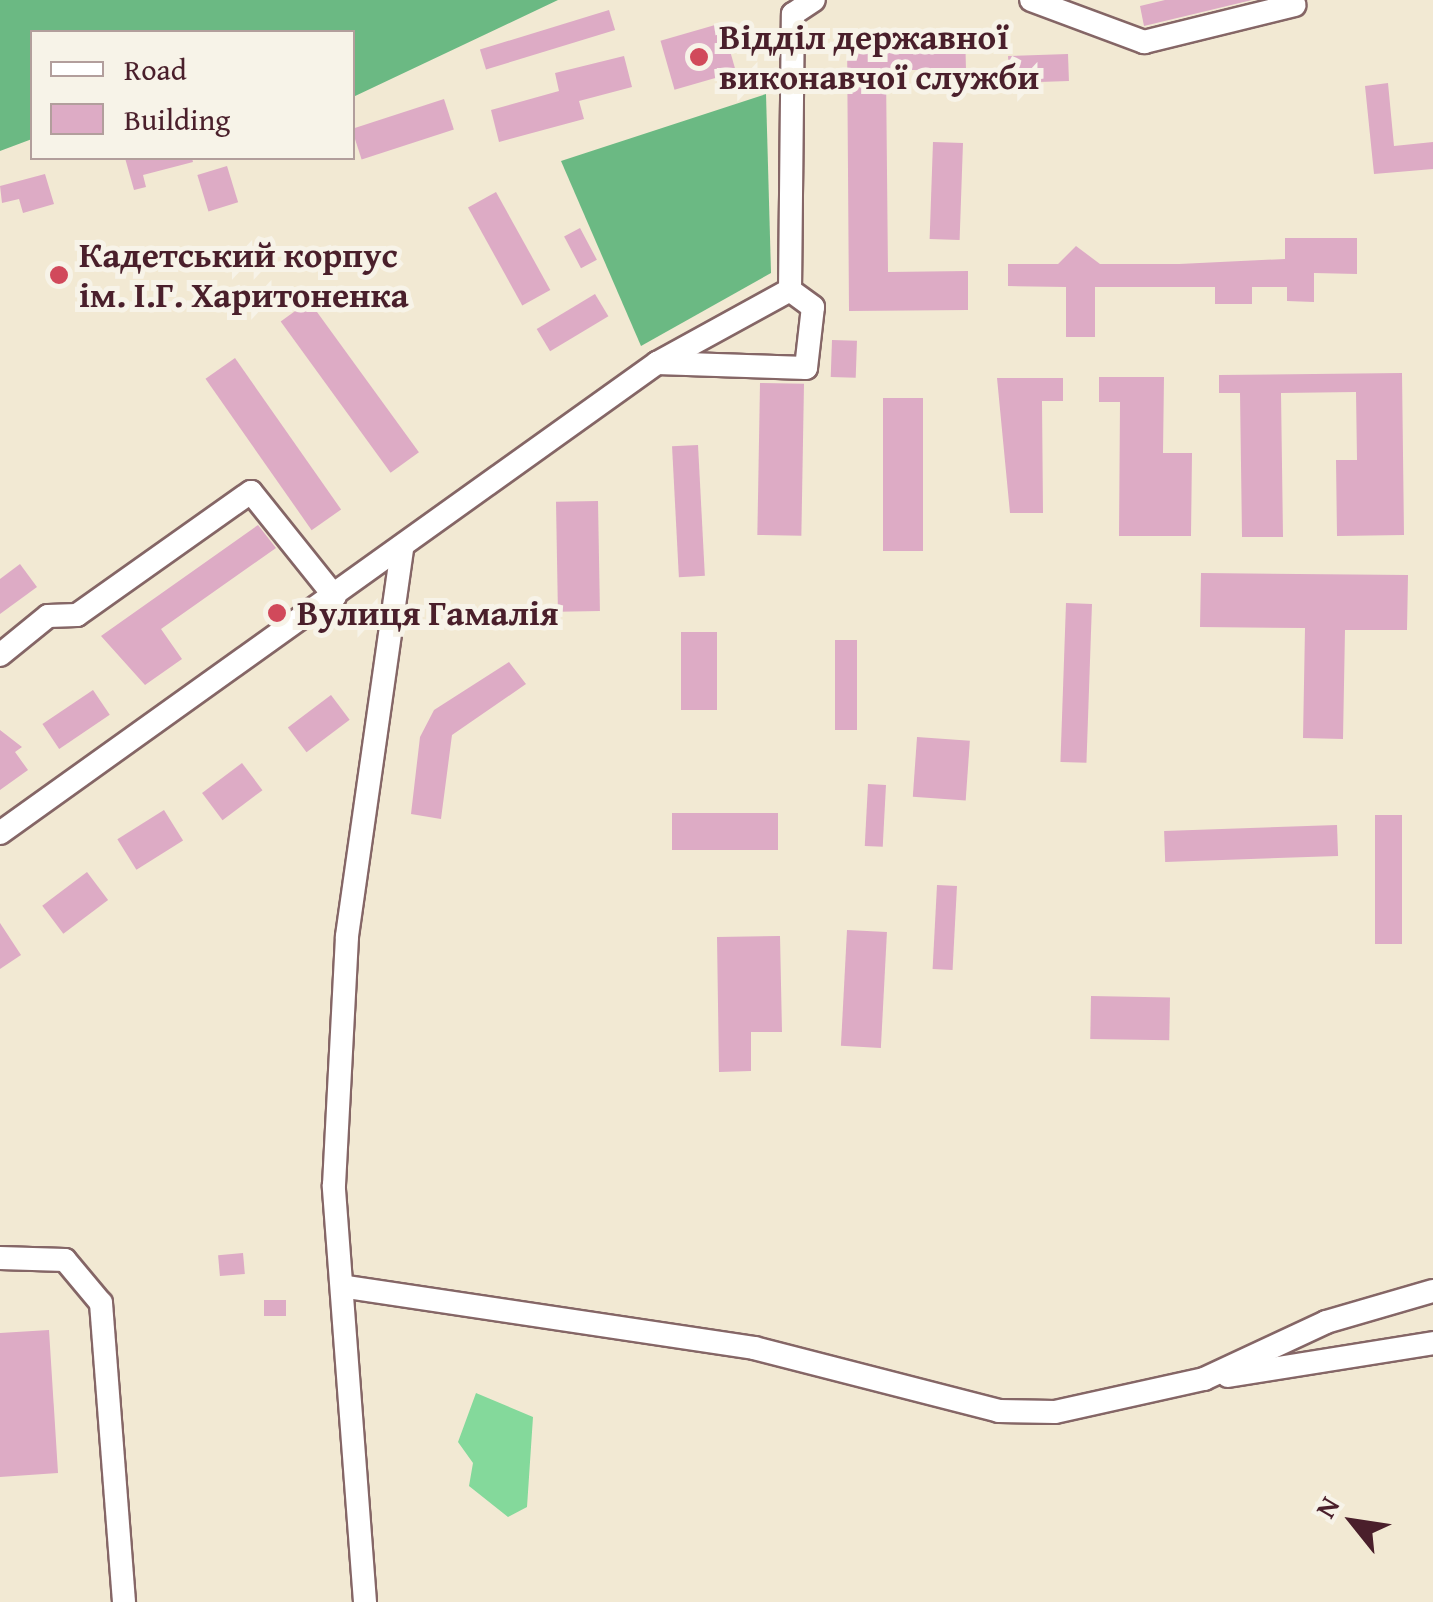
<!DOCTYPE html>
<meta charset="utf-8">
<style>
body{margin:0}
#map{position:relative;width:1433px;height:1602px;overflow:hidden;background:#f2e9d3;font-family:"Gentium Book Plus",serif}
div>[style]{position:absolute}
.green>*{inset:0;background:#84d99b}
.forest>*{inset:0;background:#6bb983}
.building>*{inset:0;background:#ddabc5;transform-origin:0 0}
.roads{filter:drop-shadow(2px 0 #856666) drop-shadow(-2px 0 #856666) drop-shadow(0 2px #856666) drop-shadow(0 -2px #856666)}
.minor>*{height:22px;margin:-11px;padding:0 11px;transform-origin:11px;border-radius:11px;background:#fff}
.dots>*{width:28px;height:28px;translate:-50% -50%;box-sizing:border-box;border:5px solid #f7f3e8;border-radius:50%}
span{translate:-50% -50%;white-space:nowrap;text-align:center;line-height:1.15;-webkit-text-stroke:10px #f7f3e8;paint-order:stroke}
.poi-label{font-size:35px;color:#4a1f2b;font-weight:700}
.left{translate:0 -50%;text-align:left}
.legend{position:absolute;left:30px;top:30px;width:325px;height:130px;box-sizing:border-box;background:#f7f3e8;border:2px solid #b29e9c;margin:0;padding:12px 18px;list-style:none;font-size:30px;color:#4a1f2b}
.legend li{display:flex;align-items:center;gap:20px;height:50px}
.legend b{width:50px;border:2px solid #b29e9c}
.north{position:absolute;left:1303px;top:1472px;width:100px;height:100px;-webkit-text-stroke:8px #f7f3e8;paint-order:stroke;rotate:300deg;font-size:28px;font-weight:700;line-height:40px;text-align:center;color:#4a1f2b}
.north::after{content:'';display:block;margin:auto;width:35px;height:45px;background:#4a1f2b;clip-path:polygon(50% 0,100% 100%,50% 72%,0 100%)}
</style>
<div id="map">
<div class="green">
<i style="clip-path:polygon(476px 1393px,533px 1417px,527px 1507px,508px 1517px,469px 1486px,473px 1463px,458px 1442px)"></i>
</div>
<div class="forest">
<i style="clip-path:polygon(0 0,558px 0,353px 97px,352px 32px,32px 32px,32px 139px,0 151px)"></i>
<i style="clip-path:polygon(766px 94px,771px 273px,641px 346px,561px 161px)"></i>
</div>
<div class="building">
<i style="clip-path:polygon(1165px 0,1252px 0,1144px 26px,1140px 6px)"></i>
<i style="left:609px;top:10px;width:21px;height:135px;rotate:73deg"></i>
<i style="left:722px;top:23px;width:51px;height:64px;rotate:74deg"></i>
<i style="clip-path:polygon(965px 31px,966px 70px,886px 70px,888px 272px,968px 271px,968px 310px,849px 311px,847px 33px)"></i>
<i style="left:1068px;top:54px;width:27px;height:60px;rotate:88deg"></i>
<i style="clip-path:polygon(624px 56px,632px 87px,579px 101px,584px 119px,499px 142px,491px 110px,559px 91px,555px 73px)"></i>
<i style="clip-path:polygon(1388px 83px,1394px 146px,1433px 142px,1433px 169px,1374px 174px,1365px 86px)"></i>
<i style="left:444px;top:99px;width:32px;height:97px;rotate:72deg"></i>
<i style="left:933px;top:142px;width:30px;height:97px;rotate:2deg"></i>
<i style="clip-path:polygon(125px 158px,192px 158px,193px 162px,143px 175px,146px 187px,134px 190px)"></i>
<i style="left:227px;top:166px;width:38px;height:31px;rotate:73deg"></i>
<i style="clip-path:polygon(45px 174px,54px 204px,23px 213px,19px 199px,2px 203px,0 186px)"></i>
<i style="left:496px;top:192px;width:112px;height:32px;rotate:61deg"></i>
<i style="left:580px;top:228px;width:36px;height:18px;rotate:62deg"></i>
<i style="clip-path:polygon(1285px 238px,1357px 238px,1357px 274px,1314px 273px,1314px 302px,1287px 301px,1287px 287px,1252px 287px,1252px 304px,1215px 304px,1215px 287px,1095px 287px,1095px 337px,1066px 337px,1066px 287px,1008px 286px,1008px 264px,1058px 264px,1076px 246px,1100px 264px,1179px 264px,1285px 259px)"></i>
<i style="left:595px;top:294px;width:26px;height:68px;rotate:59deg"></i>
<i style="left:309px;top:301px;width:187px;height:35px;rotate:54deg"></i>
<i style="left:832px;top:340px;width:25px;height:37px;rotate:2deg"></i>
<i style="left:235px;top:358px;width:185px;height:36px;rotate:55deg"></i>
<i style="clip-path:polygon(1402px 373px,1404px 535px,1337px 536px,1336px 460px,1357px 460px,1356px 392px,1281px 393px,1283px 537px,1242px 537px,1240px 393px,1219px 393px,1219px 375px)"></i>
<i style="clip-path:polygon(1099px 377px,1164px 377px,1163px 453px,1192px 453px,1191px 536px,1119px 536px,1120px 402px,1099px 402px)"></i>
<i style="clip-path:polygon(997px 378px,1063px 378px,1063px 401px,1042px 401px,1043px 513px,1010px 513px)"></i>
<i style="left:760px;top:383px;width:44px;height:152px;rotate:1deg"></i>
<i style="left:883px;top:398px;width:40px;height:153px"></i>
<i style="left:698px;top:445px;width:131px;height:26px;rotate:87deg"></i>
<i style="left:598px;top:501px;width:110px;height:42px;rotate:89deg"></i>
<i style="clip-path:polygon(258px 525px,276px 548px,161px 629px,182px 659px,145px 685px,101px 636px)"></i>
<i style="clip-path:polygon(20px 564px,37px 587px,0 614px,0 579px)"></i>
<i style="clip-path:polygon(1201px 573px,1408px 575px,1407px 630px,1345px 630px,1343px 739px,1303px 738px,1305px 628px,1200px 627px)"></i>
<i style="left:1066px;top:603px;width:26px;height:159px;rotate:2deg"></i>
<i style="left:681px;top:632px;width:36px;height:78px"></i>
<i style="left:835px;top:640px;width:22px;height:90px"></i>
<i style="clip-path:polygon(509px 662px,526px 684px,452px 735px,441px 819px,411px 814px,420px 737px,434px 710px)"></i>
<i style="left:93px;top:690px;width:30px;height:61px;rotate:56deg"></i>
<i style="left:331px;top:695px;width:31px;height:54px;rotate:53deg"></i>
<i style="clip-path:polygon(0 730px,22px 747px,15px 752px,28px 770px,0 790px)"></i>
<i style="left:917px;top:737px;width:53px;height:60px;rotate:4deg"></i>
<i style="left:242px;top:763px;width:34px;height:50px;rotate:53deg"></i>
<i style="left:868px;top:784px;width:18px;height:62px;rotate:3deg"></i>
<i style="left:164px;top:810px;width:36px;height:55px;rotate:58deg"></i>
<i style="left:672px;top:813px;width:106px;height:37px"></i>
<i style="left:1375px;top:815px;width:27px;height:129px"></i>
<i style="left:1337px;top:825px;width:31px;height:173px;rotate:88deg"></i>
<i style="left:87px;top:872px;width:35px;height:56px;rotate:53deg"></i>
<i style="left:937px;top:885px;width:20px;height:84px;rotate:3deg"></i>
<i style="clip-path:polygon(0 923px,21px 955px,0 969px)"></i>
<i style="left:847px;top:930px;width:40px;height:116px;rotate:3deg"></i>
<i style="clip-path:polygon(780px 936px,782px 1032px,751px 1032px,751px 1071px,719px 1072px,717px 937px)"></i>
<i style="left:1091px;top:996px;width:79px;height:43px;rotate:1deg"></i>
<i style="left:243px;top:1253px;width:21px;height:25px;rotate:85deg"></i>
<i style="left:286px;top:1300px;width:16px;height:22px;rotate:90deg"></i>
<i style="clip-path:polygon(49px 1330px,58px 1473px,0 1477px,0 1333px)"></i>
</div>
<div class="roads">
<div class="minor">
<i style="left:1031px;top:0;width:121px;rotate:20.4deg"></i>
<i style="left:1144px;top:42px;width:155px;rotate:-13.8deg"></i>
<i style="left:790px;top:290px;width:276px;rotate:-89.4deg"></i>
<i style="left:793px;top:14px;width:25px;rotate:-34deg"></i>
<i style="left:0;top:655px;width:62px;rotate:-39.1deg"></i>
<i style="left:48px;top:616px;width:29px;rotate:-2deg"></i>
<i style="left:77px;top:615px;width:213px;rotate:-35.3deg"></i>
<i style="left:251px;top:492px;width:134px;rotate:51.3deg"></i>
<i style="left:0;top:833px;width:808px;rotate:-35.58deg"></i>
<i style="left:657px;top:363px;width:149px;rotate:1.9deg"></i>
<i style="left:806px;top:368px;width:61px;rotate:-83.5deg"></i>
<i style="left:813px;top:307px;width:29px;rotate:-144deg"></i>
<i style="left:790px;top:290px;width:152px;rotate:151.2deg"></i>
<i style="left:0;top:1258px;width:65px;rotate:1.8deg"></i>
<i style="left:65px;top:1260px;width:56px;rotate:50.1deg"></i>
<i style="left:101px;top:1303px;width:300px;rotate:85.6deg"></i>
<i style="left:347px;top:1287px;width:412px;rotate:8.5deg"></i>
<i style="left:754px;top:1348px;width:253px;rotate:14.4deg"></i>
<i style="left:999px;top:1411px;width:56px;rotate:1deg"></i>
<i style="left:1055px;top:1412px;width:153px;rotate:-12.5deg"></i>
<i style="left:1204px;top:1379px;width:135px;rotate:-25deg"></i>
<i style="left:1326px;top:1322px;width:111px;rotate:-16.2deg"></i>
<i style="left:1228px;top:1376px;width:208px;rotate:-9.1deg"></i>
<i style="left:365px;top:1602px;width:418px;rotate:-94.3deg"></i>
<i style="left:334px;top:1185px;width:249px;rotate:-87deg"></i>
<i style="left:347px;top:936px;width:391px;rotate:-81.9deg"></i>
</div>
</div>
<div class="dots">
<i style="left:699px;top:57px;background:#d1495b"></i>
<i style="left:59px;top:275px;background:#d1495b"></i>
<i style="left:277px;top:613px;background:#d1495b"></i>
</div>
<div class="poi-label">
<span class="left" style="left:719px;top:57px">Відділ державної<br>виконавчої служби</span>
<span class="left" style="left:79px;top:275px">Кадетський корпус<br>ім. І.Г. Харитоненка</span>
<span class="left" style="left:297px;top:613px">Вулиця Гамалія</span>
</div>
<ul class="legend">
<li><b style="height:12px;background:#fff"></b>Road</li>
<li><b style="height:28px;background:#ddabc5"></b>Building</li>
</ul>
<div class="north">N</div>
</div>
